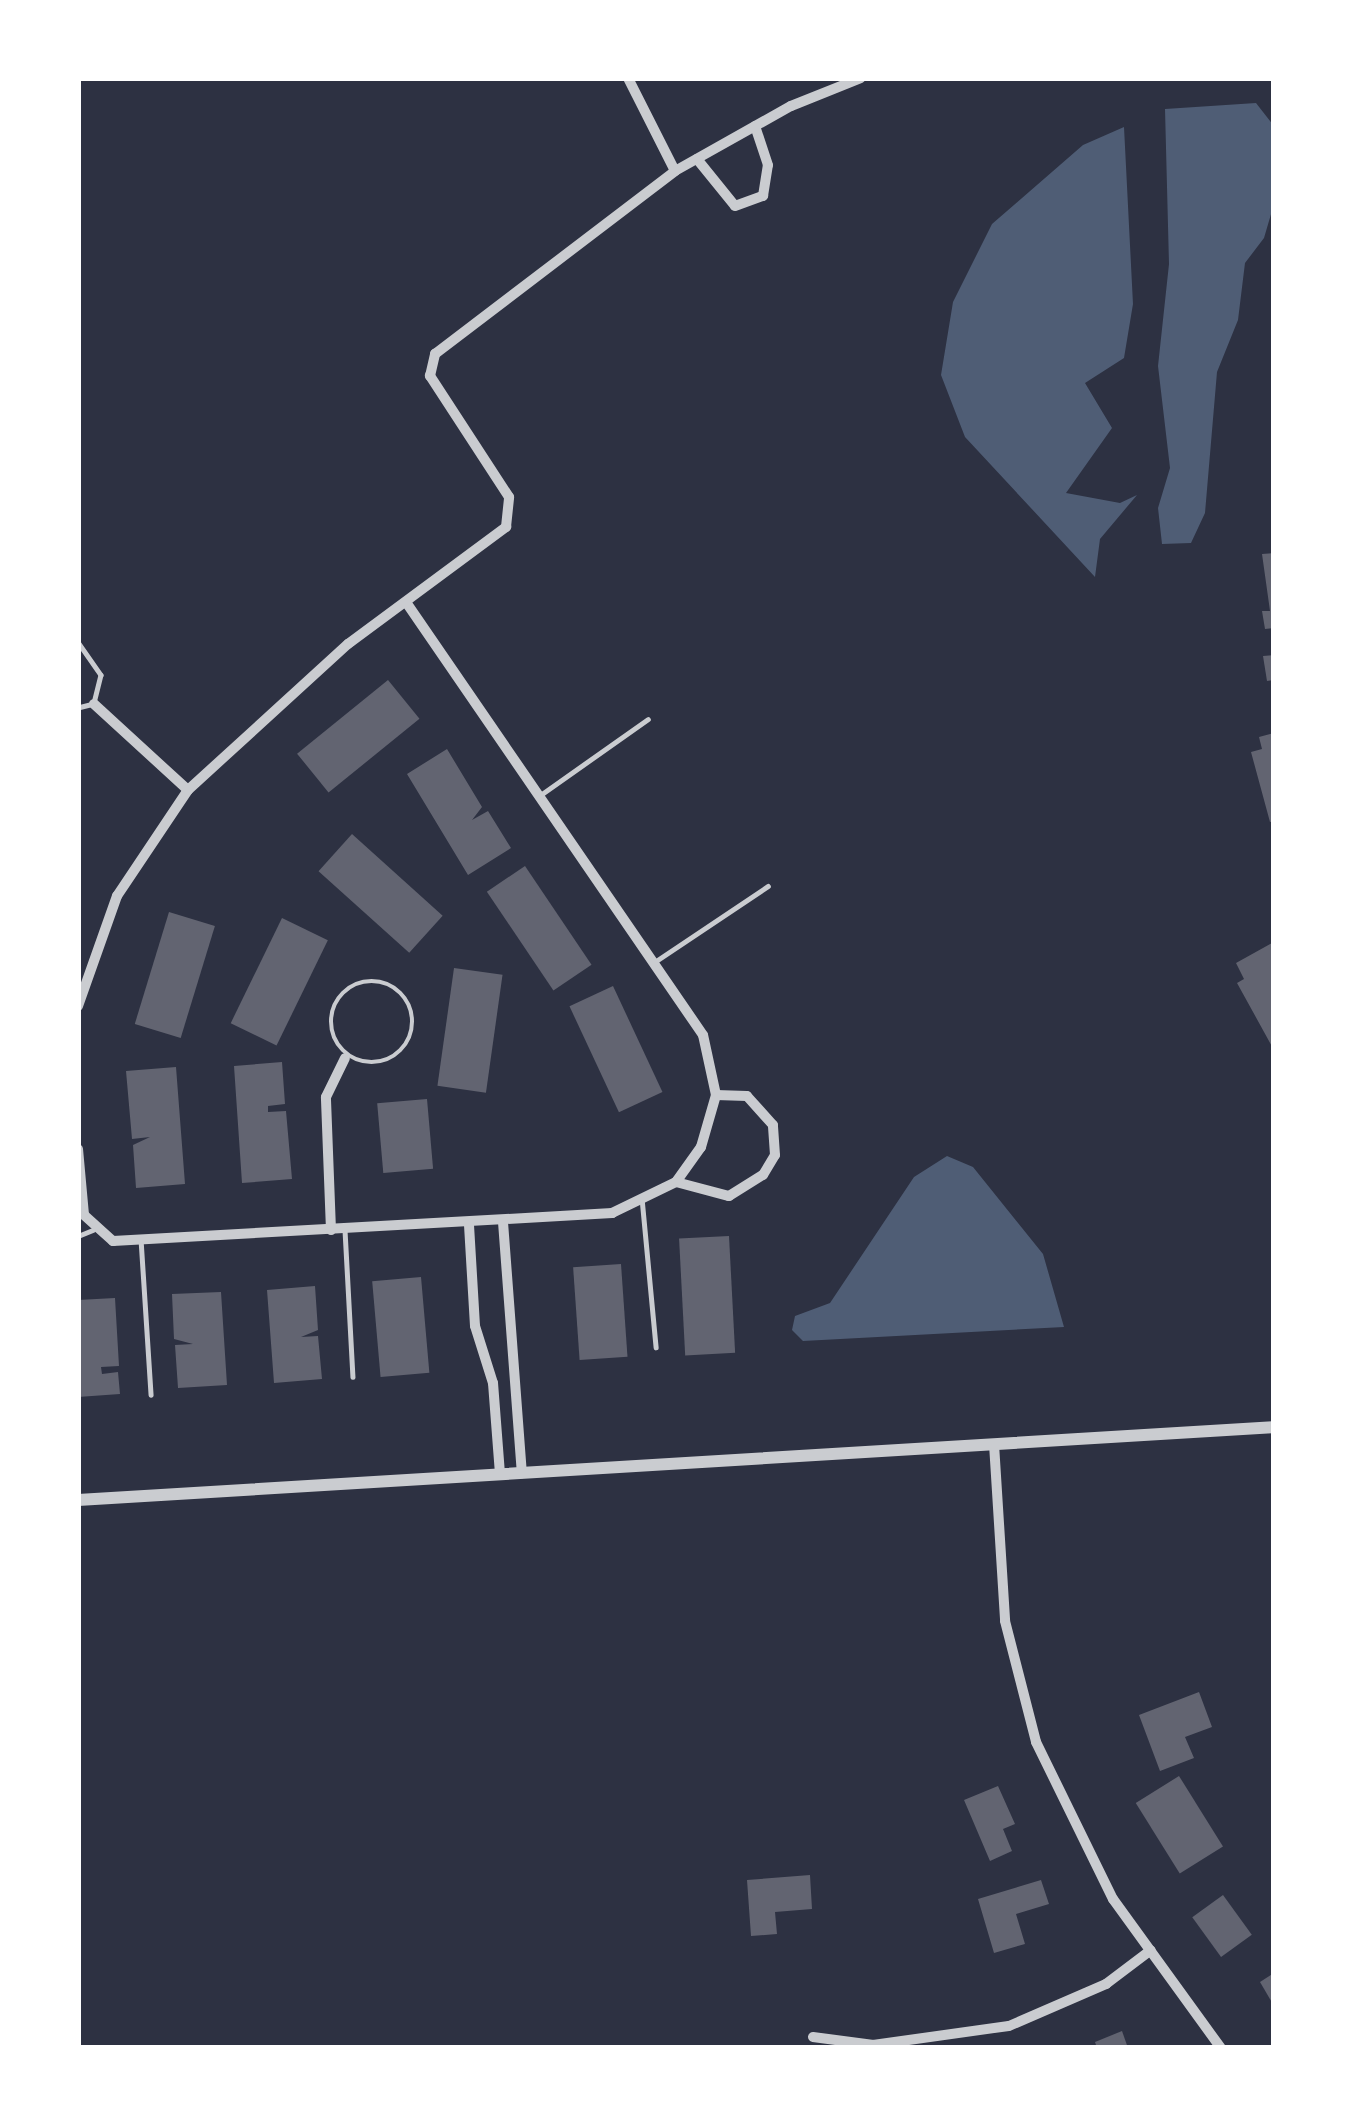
<!DOCTYPE html>
<style>
body{margin:0}
#map{position:relative;width:1352px;height:2126px;overflow:hidden;background:#2d3142;font-family:Commissioner,sans-serif}
div>[style]{position:absolute}
.water>*{inset:0;background:#4f5d75}
.building>*{inset:0;background:#626471;transform-origin:0 0}
.service>*{height:4.5px;margin:-2.25px;padding:0 2.25px;transform-origin:2.25px;border-radius:2.25px;background:#caccd0}
.service>.ring{margin:-2.25px;padding:0;box-sizing:content-box;background:none;border:4.5px solid #caccd0;border-radius:50%}
.minor>*{height:10px;margin:-5px;padding:0 5px;transform-origin:5px;border-radius:5px;background:#caccd0}
.tertiary>*{height:12px;margin:-6px;padding:0 6px;transform-origin:6px;border-radius:6px;background:#caccd0}
span{translate:-50% -50%;white-space:nowrap;text-align:center;line-height:1.15;-webkit-text-stroke:12px #fff;paint-order:stroke}
.frame{position:absolute;inset:0;border:81px solid #fff;pointer-events:none}
</style>
<div id="map">
<div class="water">
<i style="clip-path:polygon(1256px 103px,1274px 126px,1274px 204px,1264px 238px,1245px 263px,1238px 320px,1217px 372px,1205px 513px,1191px 543px,1162px 544px,1158px 508px,1170px 468px,1158px 366px,1169px 264px,1165px 109px)"></i>
<i style="clip-path:polygon(1124px 127px,1133px 304px,1124px 358px,1085px 383px,1112px 428px,1066px 493px,1120px 503px,1137px 495px,1100px 539px,1095px 577px,965px 437px,941px 375px,953px 302px,992px 224px,1083px 145px)"></i>
<i style="clip-path:polygon(947px 1156px,973px 1167px,1043px 1254px,1064px 1327px,803px 1341px,792px 1330px,795px 1316px,830px 1303px,914px 1177px)"></i>
</div>
<div class="building">
<i style="clip-path:polygon(1274px 553px,1274px 628px,1265px 629px,1262px 611px,1270px 611px,1262px 554px)"></i>
<i style="clip-path:polygon(1274px 655px,1274px 680px,1267px 681px,1263px 656px)"></i>
<i style="left:388px;top:680px;width:50px;height:117px;rotate:51deg"></i>
<i style="clip-path:polygon(1274px 733px,1274px 821px,1270px 822px,1251px 752px,1262px 749px,1259px 737px)"></i>
<i style="clip-path:polygon(447px 749px,482px 807px,472px 820px,488px 811px,511px 848px,468px 875px,407px 774px)"></i>
<i style="left:352px;top:834px;width:122px;height:50px;rotate:42deg"></i>
<i style="left:525px;top:866px;width:119px;height:46px;rotate:56deg"></i>
<i style="left:169px;top:912px;width:48px;height:117px;rotate:17deg"></i>
<i style="left:282px;top:918px;width:51px;height:117px;rotate:26deg"></i>
<i style="clip-path:polygon(1274px 942px,1274px 1050px,1237px 983px,1244px 979px,1236px 963px)"></i>
<i style="left:454px;top:968px;width:49px;height:119px;rotate:8deg"></i>
<i style="left:613px;top:986px;width:117px;height:48px;rotate:65deg"></i>
<i style="clip-path:polygon(282px 1062px,285px 1104px,268px 1106px,268px 1112px,286px 1111px,292px 1179px,242px 1183px,234px 1066px)"></i>
<i style="clip-path:polygon(176px 1067px,185px 1184px,136px 1188px,133px 1145px,150px 1137px,132px 1139px,126px 1071px)"></i>
<i style="left:427px;top:1099px;width:70px;height:50px;rotate:85deg"></i>
<i style="left:729px;top:1236px;width:117px;height:50px;rotate:87deg"></i>
<i style="left:621px;top:1264px;width:93px;height:48px;rotate:86deg"></i>
<i style="left:421px;top:1277px;width:96px;height:49px;rotate:85deg"></i>
<i style="clip-path:polygon(315px 1286px,318px 1330px,301px 1337px,318px 1336px,322px 1379px,274px 1383px,267px 1290px)"></i>
<i style="clip-path:polygon(221px 1292px,227px 1385px,178px 1388px,175px 1345px,193px 1344px,174px 1339px,172px 1294px)"></i>
<i style="clip-path:polygon(115px 1298px,119px 1366px,101px 1367px,102px 1374px,118px 1372px,120px 1394px,78px 1397px,78px 1300px)"></i>
<i style="clip-path:polygon(1199px 1692px,1212px 1727px,1185px 1737px,1194px 1758px,1160px 1771px,1139px 1715px)"></i>
<i style="left:1179px;top:1776px;width:83px;height:51px;rotate:58deg"></i>
<i style="clip-path:polygon(998px 1786px,1015px 1824px,1003px 1829px,1012px 1851px,990px 1861px,964px 1800px)"></i>
<i style="clip-path:polygon(810px 1875px,812px 1909px,775px 1912px,777px 1934px,751px 1936px,747px 1880px)"></i>
<i style="clip-path:polygon(1041px 1880px,1049px 1904px,1016px 1914px,1025px 1944px,994px 1953px,978px 1899px)"></i>
<i style="left:1223px;top:1895px;width:49px;height:38px;rotate:54deg"></i>
<i style="clip-path:polygon(1274px 1973px,1274px 2006px,1260px 1982px)"></i>
<i style="clip-path:polygon(1122px 2031px,1128px 2048px,1097px 2048px,1095px 2042px)"></i>
</div>
<div class="service">
<i style="left:78px;top:642px;width:40px;rotate:55.1deg"></i>
<i style="left:101px;top:675px;width:30px;rotate:104deg"></i>
<i style="left:94px;top:704px;width:16px;rotate:166deg"></i>
<i style="left:539px;top:796px;width:133px;rotate:-35.2deg"></i>
<i style="left:653px;top:963px;width:138px;rotate:-33.8deg"></i>
<i class="ring" style="left:331px;top:981px;width:77.5px;height:77.5px"></i>
<i style="left:642px;top:1198px;width:150px;rotate:84.6deg"></i>
<i style="left:345px;top:1230px;width:147px;rotate:86.9deg"></i>
<i style="left:78px;top:1236px;width:16px;rotate:-22deg"></i>
<i style="left:141px;top:1239px;width:156px;rotate:86.3deg"></i>
</div>
<div class="minor">
<i style="left:628px;top:78px;width:104px;rotate:63.2deg"></i>
<i style="left:697px;top:159px;width:60px;rotate:51deg"></i>
<i style="left:735px;top:206px;width:30px;rotate:-20deg"></i>
<i style="left:763px;top:196px;width:31px;rotate:-81deg"></i>
<i style="left:768px;top:165px;width:41px;rotate:-108.4deg"></i>
<i style="left:94px;top:704px;width:127px;rotate:42.5deg"></i>
<i style="left:78px;top:1006px;width:117px;rotate:-70.5deg"></i>
<i style="left:117px;top:896px;width:128px;rotate:-56.2deg"></i>
<i style="left:188px;top:790px;width:217px;rotate:-42.4deg"></i>
<i style="left:348px;top:644px;width:197px;rotate:-36.5deg"></i>
<i style="left:506px;top:527px;width:30px;rotate:-84deg"></i>
<i style="left:509px;top:497px;width:145px;rotate:-123.1deg"></i>
<i style="left:430px;top:376px;width:23px;rotate:-77deg"></i>
<i style="left:435px;top:354px;width:302px;rotate:-37.3deg"></i>
<i style="left:675px;top:171px;width:133px;rotate:-29.3deg"></i>
<i style="left:791px;top:106px;width:75px;rotate:-21.8deg"></i>
<i style="left:78px;top:1149px;width:66px;rotate:84.8deg"></i>
<i style="left:84px;top:1215px;width:39px;rotate:42deg"></i>
<i style="left:113px;top:1241px;width:500px;rotate:-3.2deg"></i>
<i style="left:612px;top:1213px;width:71px;rotate:-25.8deg"></i>
<i style="left:676px;top:1182px;width:43px;rotate:-54.5deg"></i>
<i style="left:701px;top:1147px;width:54px;rotate:-73.9deg"></i>
<i style="left:716px;top:1095px;width:61px;rotate:-102.2deg"></i>
<i style="left:703px;top:1035px;width:525px;rotate:-124.45deg"></i>
<i style="left:676px;top:1182px;width:55px;rotate:14.8deg"></i>
<i style="left:729px;top:1196px;width:40px;rotate:-32deg"></i>
<i style="left:763px;top:1175px;width:23px;rotate:-59deg"></i>
<i style="left:775px;top:1155px;width:30px;rotate:-94deg"></i>
<i style="left:773px;top:1125px;width:39px;rotate:-132deg"></i>
<i style="left:747px;top:1096px;width:31px;rotate:-178deg"></i>
<i style="left:503px;top:1222px;width:252px;rotate:85.7deg"></i>
<i style="left:469px;top:1225px;width:101px;rotate:86.6deg"></i>
<i style="left:475px;top:1326px;width:60px;rotate:72.5deg"></i>
<i style="left:493px;top:1383px;width:92px;rotate:85.6deg"></i>
<i style="left:331px;top:1230px;width:133px;rotate:-92.2deg"></i>
<i style="left:326px;top:1097px;width:43px;rotate:-64deg"></i>
<i style="left:994px;top:1444px;width:177px;rotate:86.4deg"></i>
<i style="left:1005px;top:1621px;width:125px;rotate:75.6deg"></i>
<i style="left:1036px;top:1742px;width:175px;rotate:63.9deg"></i>
<i style="left:1113px;top:1899px;width:184px;rotate:54.1deg"></i>
<i style="left:813px;top:2037px;width:61px;rotate:7.6deg"></i>
<i style="left:873px;top:2045px;width:137px;rotate:-8deg"></i>
<i style="left:1009px;top:2026px;width:106px;rotate:-23.4deg"></i>
<i style="left:1106px;top:1984px;width:56px;rotate:-37.1deg"></i>
</div>
<div class="tertiary">
<i style="left:78px;top:1500px;width:1198px;rotate:-3.49deg"></i>
</div>
<div class="frame"></div>
</div>
